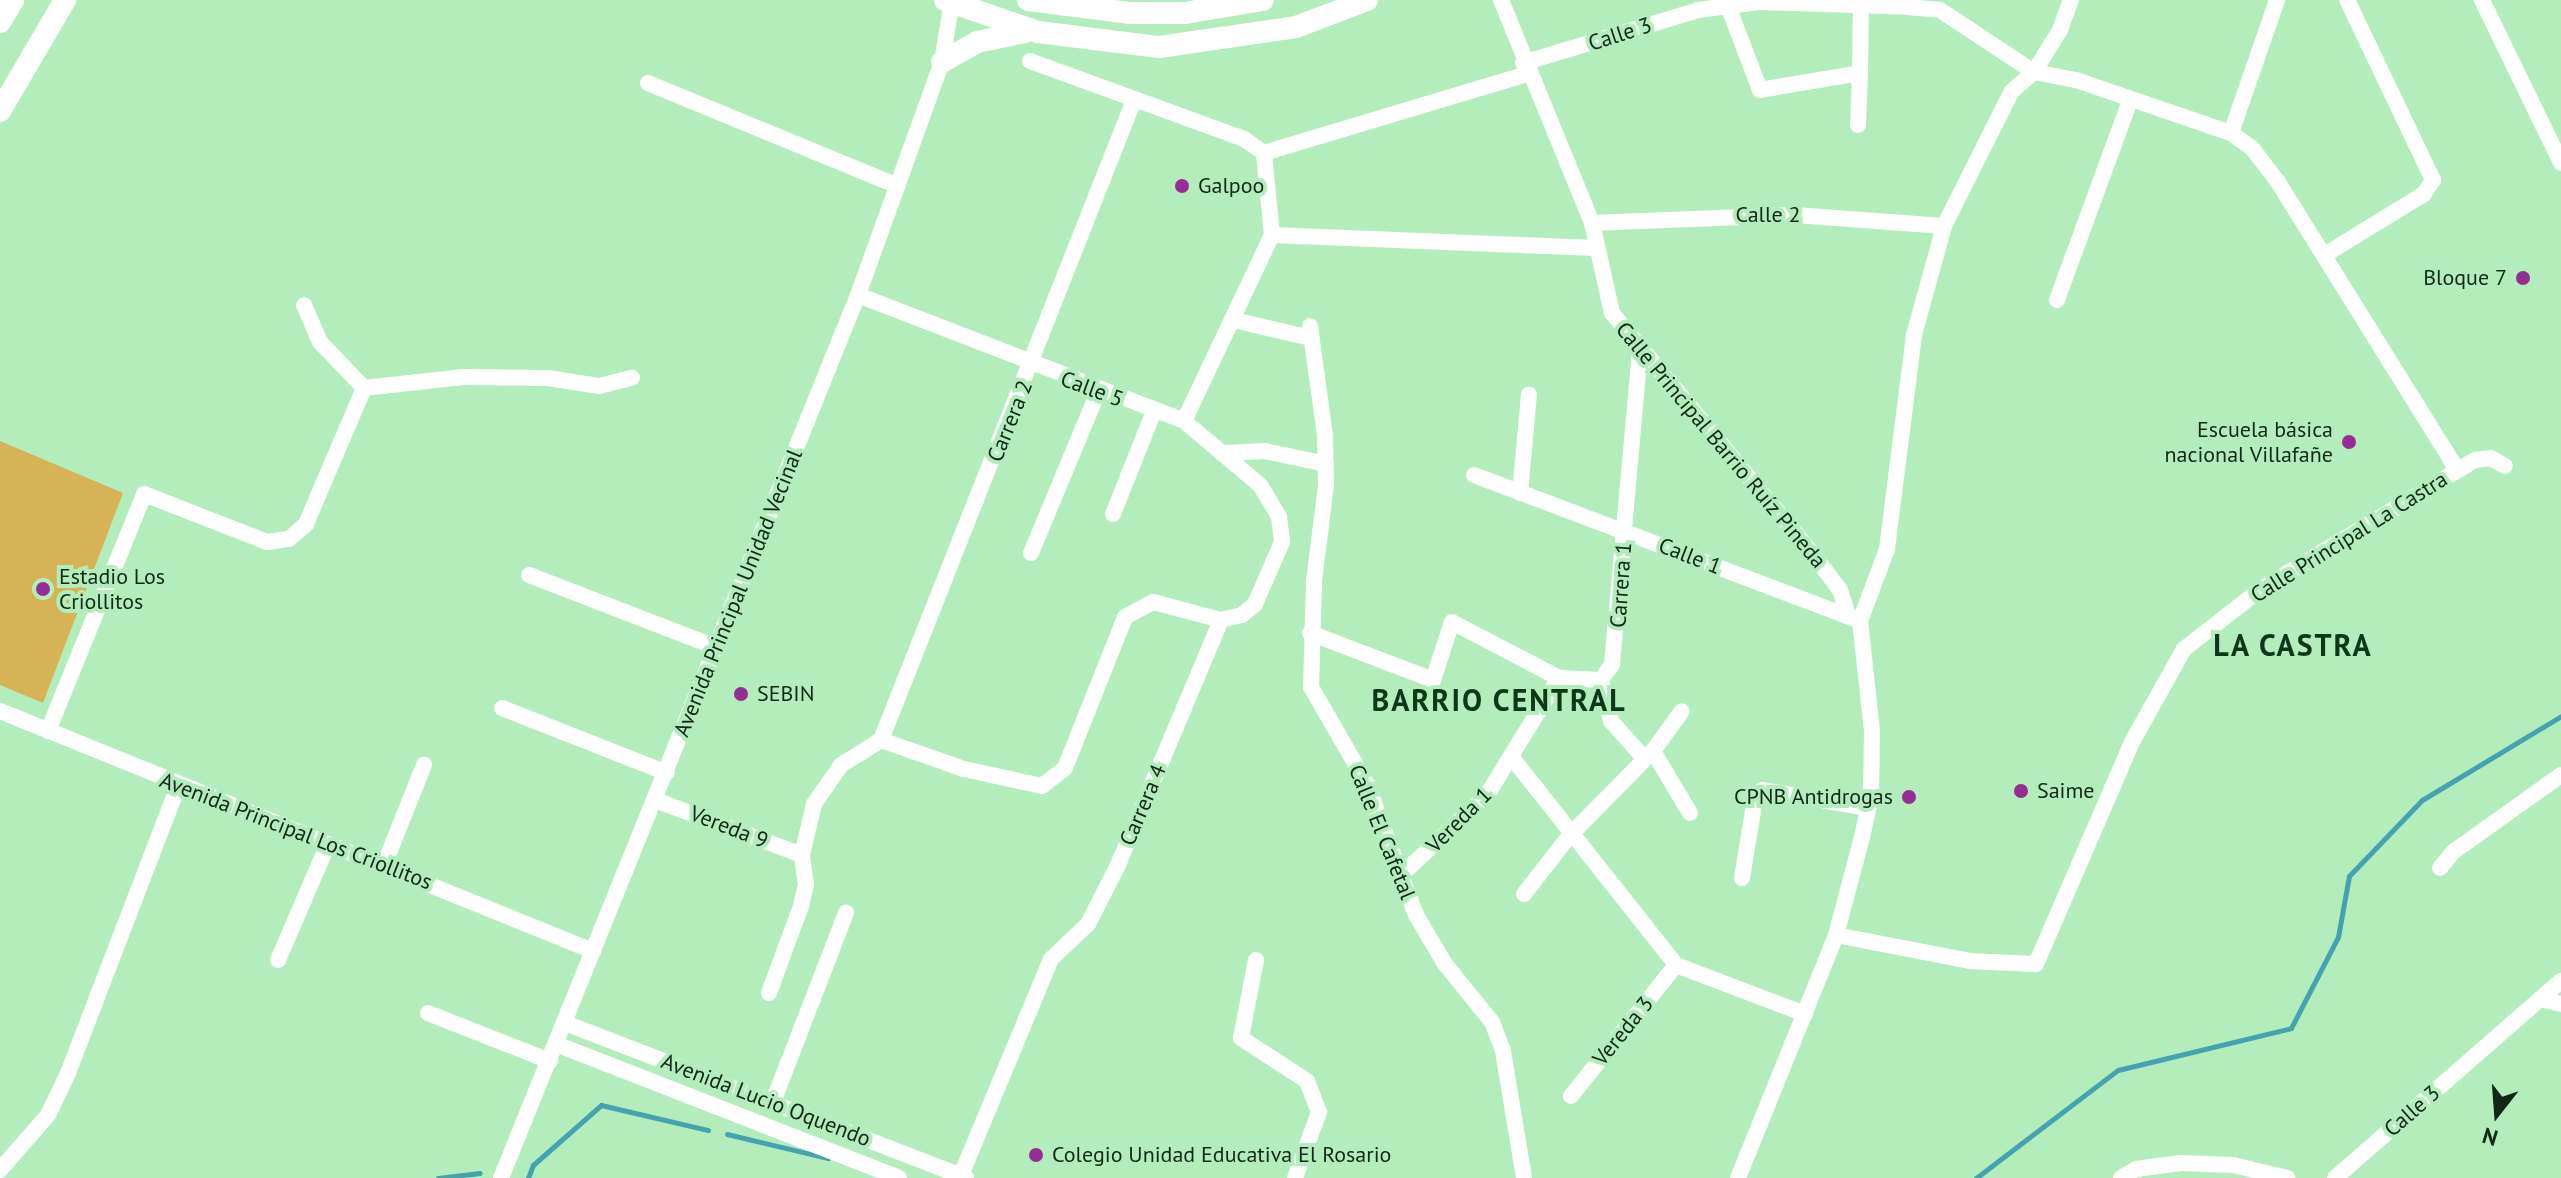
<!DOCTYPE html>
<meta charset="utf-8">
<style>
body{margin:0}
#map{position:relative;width:2561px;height:1178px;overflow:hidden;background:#b3edbc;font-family:"PT Sans",sans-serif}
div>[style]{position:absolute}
.green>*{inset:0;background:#d6b356}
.stream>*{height:5px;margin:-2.5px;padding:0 2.5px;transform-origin:2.5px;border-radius:2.5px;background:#46a2b0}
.street>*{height:16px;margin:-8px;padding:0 8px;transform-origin:8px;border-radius:8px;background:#fff}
.secondary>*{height:22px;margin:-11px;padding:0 11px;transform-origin:11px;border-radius:11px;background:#fff}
.dots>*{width:22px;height:22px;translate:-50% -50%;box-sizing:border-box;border:4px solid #b3edbc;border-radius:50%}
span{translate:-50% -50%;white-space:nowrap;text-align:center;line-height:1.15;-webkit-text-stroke:8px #b3edbc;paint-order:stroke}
.street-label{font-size:22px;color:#112816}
.poi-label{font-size:22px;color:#112816}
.left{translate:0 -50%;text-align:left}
.right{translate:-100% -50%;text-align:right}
.district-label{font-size:30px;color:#0c3718;font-weight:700;letter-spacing:2px}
.north{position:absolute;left:2457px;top:1074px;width:80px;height:80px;-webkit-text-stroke:6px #b3edbc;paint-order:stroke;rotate:197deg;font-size:22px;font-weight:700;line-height:32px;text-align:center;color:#112816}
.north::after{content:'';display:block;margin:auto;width:28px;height:36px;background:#112816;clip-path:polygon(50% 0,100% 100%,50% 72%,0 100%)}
</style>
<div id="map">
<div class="green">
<i style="clip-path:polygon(0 441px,123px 493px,43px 703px,0 685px)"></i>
</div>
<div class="stream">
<i style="left:727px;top:1134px;width:104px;rotate:13.4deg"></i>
<i style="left:438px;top:1178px;width:42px;rotate:-6.8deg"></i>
<i style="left:528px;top:1178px;width:14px;rotate:-69deg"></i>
<i style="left:533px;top:1165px;width:91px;rotate:-41.4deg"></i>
<i style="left:601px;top:1105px;width:110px;rotate:13.2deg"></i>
<i style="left:1976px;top:1178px;width:178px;rotate:-37.3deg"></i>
<i style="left:2118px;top:1070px;width:178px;rotate:-13.6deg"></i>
<i style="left:2291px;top:1028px;width:102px;rotate:-62.7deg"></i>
<i style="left:2338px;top:937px;width:62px;rotate:-79.8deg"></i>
<i style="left:2349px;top:876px;width:105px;rotate:-46.2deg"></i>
<i style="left:2422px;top:800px;width:162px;rotate:-31.1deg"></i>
</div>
<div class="street">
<i style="left:1501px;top:0;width:241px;rotate:67.8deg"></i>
<i style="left:1592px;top:223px;width:92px;rotate:77.5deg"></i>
<i style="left:1612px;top:313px;width:312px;rotate:50.2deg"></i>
<i style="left:1812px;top:553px;width:46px;rotate:52.9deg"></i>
<i style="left:1840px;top:590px;width:28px;rotate:72deg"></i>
<i style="left:2482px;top:0;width:181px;rotate:64.1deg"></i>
<i style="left:1728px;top:6px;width:90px;rotate:69.1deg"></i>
<i style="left:1760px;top:90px;width:101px;rotate:-9.6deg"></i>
<i style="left:1860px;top:73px;width:70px;rotate:-89.2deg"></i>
<i style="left:1030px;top:61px;width:228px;rotate:20deg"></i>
<i style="left:1244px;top:139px;width:24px;rotate:35deg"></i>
<i style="left:1523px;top:63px;width:183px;rotate:-16.8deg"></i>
<i style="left:1698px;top:10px;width:63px;rotate:-7.4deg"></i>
<i style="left:1760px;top:2px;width:147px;rotate:1.9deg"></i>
<i style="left:1907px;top:7px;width:33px;rotate:5deg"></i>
<i style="left:1940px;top:10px;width:113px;rotate:33.4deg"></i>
<i style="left:2034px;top:72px;width:43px;rotate:10.8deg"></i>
<i style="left:2076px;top:80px;width:164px;rotate:18.9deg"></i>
<i style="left:2231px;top:133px;width:26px;rotate:36deg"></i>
<i style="left:2252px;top:148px;width:43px;rotate:52.6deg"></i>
<i style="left:2278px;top:182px;width:339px;rotate:58.1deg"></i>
<i style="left:648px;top:83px;width:270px;rotate:22.4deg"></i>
<i style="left:1858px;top:125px;width:52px;rotate:-87.8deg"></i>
<i style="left:2231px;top:133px;width:141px;rotate:-70.9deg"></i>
<i style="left:1264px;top:153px;width:276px;rotate:-16.7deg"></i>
<i style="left:1592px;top:223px;width:203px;rotate:-2.3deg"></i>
<i style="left:1795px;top:215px;width:149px;rotate:4.2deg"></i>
<i style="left:1272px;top:235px;width:324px;rotate:2.3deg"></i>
<i style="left:2326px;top:254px;width:115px;rotate:-31.5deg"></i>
<i style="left:2424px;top:194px;width:17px;rotate:-57deg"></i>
<i style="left:2433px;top:180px;width:199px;rotate:-115.5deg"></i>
<i style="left:858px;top:295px;width:350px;rotate:21.1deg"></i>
<i style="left:1184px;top:421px;width:99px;rotate:40.1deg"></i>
<i style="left:1260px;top:485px;width:37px;rotate:59deg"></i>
<i style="left:1279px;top:517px;width:25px;rotate:83deg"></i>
<i style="left:1282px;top:542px;width:68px;rotate:113.5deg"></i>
<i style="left:1255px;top:604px;width:17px;rotate:140deg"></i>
<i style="left:1242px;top:615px;width:22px;rotate:167deg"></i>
<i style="left:1221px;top:620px;width:266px;rotate:112.8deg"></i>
<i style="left:1118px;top:865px;width:66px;rotate:117deg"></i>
<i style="left:1088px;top:924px;width:51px;rotate:136.6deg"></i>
<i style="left:1051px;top:959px;width:237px;rotate:112.6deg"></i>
<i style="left:2057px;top:300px;width:212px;rotate:-69.9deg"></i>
<i style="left:1234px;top:320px;width:79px;rotate:13.2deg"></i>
<i style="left:1310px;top:326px;width:110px;rotate:82.2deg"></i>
<i style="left:1325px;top:435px;width:50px;rotate:88.9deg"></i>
<i style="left:1326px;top:485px;width:98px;rotate:97.1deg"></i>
<i style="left:1314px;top:582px;width:105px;rotate:91.6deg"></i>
<i style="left:1311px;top:687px;width:112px;rotate:60deg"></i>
<i style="left:1367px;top:784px;width:140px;rotate:69.5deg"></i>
<i style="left:1416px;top:915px;width:57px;rotate:59.4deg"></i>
<i style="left:1445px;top:964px;width:75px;rotate:51deg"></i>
<i style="left:1492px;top:1022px;width:31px;rotate:69deg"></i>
<i style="left:1503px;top:1051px;width:129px;rotate:80.6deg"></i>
<i style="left:364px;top:388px;width:100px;rotate:-6.3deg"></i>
<i style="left:463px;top:377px;width:85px;rotate:0.7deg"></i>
<i style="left:548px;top:378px;width:52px;rotate:8.9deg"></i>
<i style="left:599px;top:386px;width:34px;rotate:-14deg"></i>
<i style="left:1184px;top:421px;width:206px;rotate:-64.7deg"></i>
<i style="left:1272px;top:235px;width:82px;rotate:-95.6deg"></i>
<i style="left:1224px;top:453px;width:41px;rotate:-2.8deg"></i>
<i style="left:1265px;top:451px;width:62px;rotate:12deg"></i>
<i style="left:1474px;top:475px;width:407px;rotate:20.7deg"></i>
<i style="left:1520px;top:493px;width:99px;rotate:-84.8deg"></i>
<i style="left:1113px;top:514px;width:111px;rotate:-68.3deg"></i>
<i style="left:1031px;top:553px;width:174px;rotate:-67.4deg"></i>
<i style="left:529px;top:575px;width:200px;rotate:21.1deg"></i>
<i style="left:1310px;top:633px;width:132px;rotate:20.9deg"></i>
<i style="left:1433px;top:680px;width:61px;rotate:-71.9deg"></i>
<i style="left:1452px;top:622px;width:121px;rotate:27.6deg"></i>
<i style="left:1601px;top:680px;width:42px;rotate:76.3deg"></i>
<i style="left:1611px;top:721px;width:50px;rotate:48.3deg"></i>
<i style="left:502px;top:708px;width:177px;rotate:21.5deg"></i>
<i style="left:0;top:711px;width:640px;rotate:22.03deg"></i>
<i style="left:48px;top:731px;width:256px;rotate:-67.9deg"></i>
<i style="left:144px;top:494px;width:132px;rotate:21.3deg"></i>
<i style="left:267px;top:542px;width:22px;rotate:-8deg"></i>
<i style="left:289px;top:539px;width:23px;rotate:-41deg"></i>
<i style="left:306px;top:524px;width:148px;rotate:-66.9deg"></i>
<i style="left:364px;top:388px;width:64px;rotate:-133.7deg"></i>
<i style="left:320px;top:342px;width:40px;rotate:-113.4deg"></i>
<i style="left:881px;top:740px;width:688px;rotate:-68.43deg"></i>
<i style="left:881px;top:740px;width:88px;rotate:19.3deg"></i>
<i style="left:964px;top:769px;width:80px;rotate:12.3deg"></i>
<i style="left:1042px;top:786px;width:29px;rotate:-38deg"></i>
<i style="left:1065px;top:768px;width:162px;rotate:-68.3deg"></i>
<i style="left:1125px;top:617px;width:32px;rotate:-28deg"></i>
<i style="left:1153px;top:602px;width:70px;rotate:14.8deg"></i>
<i style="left:1653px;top:751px;width:72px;rotate:59.2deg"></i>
<i style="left:1513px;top:759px;width:263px;rotate:51.6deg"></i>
<i style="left:1676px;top:965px;width:138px;rotate:20.8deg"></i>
<i style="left:655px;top:800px;width:157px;rotate:20.5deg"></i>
<i style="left:384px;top:865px;width:108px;rotate:-68.2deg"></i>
<i style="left:2440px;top:868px;width:21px;rotate:-51deg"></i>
<i style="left:2453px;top:852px;width:133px;rotate:-35.5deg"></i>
<i style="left:1400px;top:876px;width:119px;rotate:-43deg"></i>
<i style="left:1487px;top:795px;width:137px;rotate:-58.4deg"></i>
<i style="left:1559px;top:678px;width:42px;rotate:2.7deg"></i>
<i style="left:1601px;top:680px;width:19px;rotate:-55deg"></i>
<i style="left:1612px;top:664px;width:314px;rotate:-84.9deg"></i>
<i style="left:1742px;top:878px;width:80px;rotate:-80.7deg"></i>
<i style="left:1755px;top:799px;width:11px;rotate:-52deg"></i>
<i style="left:1762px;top:790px;width:107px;rotate:9.7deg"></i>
<i style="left:1524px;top:894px;width:75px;rotate:-52.1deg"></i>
<i style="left:1570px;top:835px;width:118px;rotate:-45.3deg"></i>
<i style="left:1653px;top:751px;width:49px;rotate:-54.1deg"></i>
<i style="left:1836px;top:935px;width:136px;rotate:11deg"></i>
<i style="left:1970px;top:961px;width:66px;rotate:2.6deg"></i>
<i style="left:2036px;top:964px;width:242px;rotate:-66.6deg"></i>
<i style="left:2132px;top:742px;width:107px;rotate:-60.8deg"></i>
<i style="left:2184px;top:649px;width:98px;rotate:-37.9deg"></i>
<i style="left:2261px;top:589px;width:250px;rotate:-31.1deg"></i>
<i style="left:2475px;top:460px;width:16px;rotate:-7deg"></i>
<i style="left:2491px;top:458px;width:16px;rotate:30deg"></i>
<i style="left:278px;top:960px;width:126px;rotate:-66.7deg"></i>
<i style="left:1256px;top:960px;width:79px;rotate:100.9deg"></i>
<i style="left:1241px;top:1038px;width:79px;rotate:33.1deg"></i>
<i style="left:1307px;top:1081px;width:33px;rotate:69deg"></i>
<i style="left:1319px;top:1112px;width:70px;rotate:110deg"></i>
<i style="left:769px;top:993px;width:93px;rotate:-69.8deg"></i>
<i style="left:801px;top:906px;width:22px;rotate:-77deg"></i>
<i style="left:806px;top:885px;width:30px;rotate:-98deg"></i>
<i style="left:802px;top:855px;width:52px;rotate:-76.8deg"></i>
<i style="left:814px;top:804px;width:47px;rotate:-55.3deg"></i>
<i style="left:841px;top:765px;width:47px;rotate:-32deg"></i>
<i style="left:2540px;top:999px;width:22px;rotate:13deg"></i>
<i style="left:428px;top:1013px;width:131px;rotate:21.5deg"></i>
<i style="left:565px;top:1023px;width:430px;rotate:21.1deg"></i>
<i style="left:556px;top:1044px;width:368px;rotate:21.3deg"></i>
<i style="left:1571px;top:1096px;width:168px;rotate:-51.3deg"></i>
<i style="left:773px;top:1102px;width:203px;rotate:-68.9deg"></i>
<i style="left:0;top:1170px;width:73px;rotate:-48.9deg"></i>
<i style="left:48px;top:1115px;width:47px;rotate:-64.5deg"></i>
<i style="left:68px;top:1073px;width:307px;rotate:-69deg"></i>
<i style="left:501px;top:1178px;width:952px;rotate:-67.99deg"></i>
<i style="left:858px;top:295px;width:248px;rotate:-70.2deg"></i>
<i style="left:942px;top:62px;width:63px;rotate:-80.8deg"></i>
<i style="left:1738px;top:1178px;width:262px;rotate:-68deg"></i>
<i style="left:1836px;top:935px;width:101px;rotate:-75.1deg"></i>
<i style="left:1862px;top:837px;width:42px;rotate:-77.6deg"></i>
<i style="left:1871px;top:796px;width:65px;rotate:-89.1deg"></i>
<i style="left:1872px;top:731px;width:111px;rotate:-96.2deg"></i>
<i style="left:1860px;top:621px;width:77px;rotate:-69.4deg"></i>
<i style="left:1887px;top:549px;width:216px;rotate:-82.8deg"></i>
<i style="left:1914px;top:335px;width:113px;rotate:-74.6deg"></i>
<i style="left:1944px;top:226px;width:151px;rotate:-63.3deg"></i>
<i style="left:2012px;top:91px;width:29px;rotate:-41deg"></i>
<i style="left:2034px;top:72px;width:49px;rotate:-58.2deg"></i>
<i style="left:2060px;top:30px;width:32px;rotate:-70deg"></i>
<i style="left:2121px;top:1178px;width:17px;rotate:-31deg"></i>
<i style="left:2136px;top:1169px;width:45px;rotate:-7.6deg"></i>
<i style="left:2181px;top:1163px;width:52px;rotate:2.2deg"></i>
<i style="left:2233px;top:1165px;width:56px;rotate:13.5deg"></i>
<i style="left:2335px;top:1178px;width:300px;rotate:-41.1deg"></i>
</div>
<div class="secondary">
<i style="left:945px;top:0;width:98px;rotate:19deg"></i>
<i style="left:1038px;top:32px;width:122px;rotate:7.1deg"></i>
<i style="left:1159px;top:47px;width:138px;rotate:-8.3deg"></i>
<i style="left:1296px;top:27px;width:76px;rotate:-20.8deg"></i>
<i style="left:1028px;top:0;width:102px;rotate:7.3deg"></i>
<i style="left:1129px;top:13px;width:56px"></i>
<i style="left:1185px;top:13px;width:79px;rotate:-9.5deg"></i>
<i style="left:0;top:22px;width:26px;rotate:-59deg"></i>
<i style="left:942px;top:62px;width:40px;rotate:-29.7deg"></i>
<i style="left:977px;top:42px;width:49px;rotate:-11.8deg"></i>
<i style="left:0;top:111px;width:129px;rotate:-59.6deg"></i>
</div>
<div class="dots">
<i style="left:1182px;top:186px;background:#952e93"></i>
<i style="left:2523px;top:278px;background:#952e93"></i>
<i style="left:2349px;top:442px;background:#952e93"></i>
<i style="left:43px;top:589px;background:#952e93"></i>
<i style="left:741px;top:694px;background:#952e93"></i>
<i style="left:2021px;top:791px;background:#952e93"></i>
<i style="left:1909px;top:797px;background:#952e93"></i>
<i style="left:1036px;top:1155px;background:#952e93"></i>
</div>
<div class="street-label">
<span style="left:1620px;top:34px;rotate:-18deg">Calle 3</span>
<span style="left:1768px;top:215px">Calle 2</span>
<span style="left:1092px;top:389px;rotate:20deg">Calle 5</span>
<span style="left:1010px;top:421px;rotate:-68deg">Carrera 2</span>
<span style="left:1721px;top:445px;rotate:50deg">Calle Principal Barrio Ruíz Pineda</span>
<span style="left:2349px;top:537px;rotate:-32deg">Calle Principal La Castra</span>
<span style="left:1690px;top:556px;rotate:21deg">Calle 1</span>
<span style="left:1621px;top:585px;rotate:-86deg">Carrera 1</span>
<span style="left:738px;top:593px;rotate:-68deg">Avenida Principal Unidad Vecinal</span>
<span style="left:1143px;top:805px;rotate:-67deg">Carrera 4</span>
<span style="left:1459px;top:820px;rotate:-45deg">Vereda 1</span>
<span style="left:729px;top:827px;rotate:21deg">Vereda 9</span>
<span style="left:296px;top:831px;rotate:21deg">Avenida Principal Los Criollitos</span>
<span style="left:1382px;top:832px;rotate:68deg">Calle El Cafetal</span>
<span style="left:1623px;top:1031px;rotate:-51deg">Vereda 3</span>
<span style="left:766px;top:1100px;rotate:21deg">Avenida Lucio Oquendo</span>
<span style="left:2412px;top:1111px;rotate:-41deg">Calle 3</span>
</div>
<div class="poi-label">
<span class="left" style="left:1198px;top:186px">Galpoo</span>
<span class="right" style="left:2507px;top:278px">Bloque 7</span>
<span class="right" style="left:2333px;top:442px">Escuela básica<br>nacional Villafañe</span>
<span class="left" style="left:59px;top:589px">Estadio Los<br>Criollitos</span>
<span class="left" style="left:757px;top:694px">SEBIN</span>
<span class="left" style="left:2037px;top:791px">Saime</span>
<span class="right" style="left:1893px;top:797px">CPNB Antidrogas</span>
<span class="left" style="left:1052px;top:1155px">Colegio Unidad Educativa El Rosario</span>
</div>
<div class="district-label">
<span style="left:2293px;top:645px">LA CASTRA</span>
<span style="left:1499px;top:700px">BARRIO CENTRAL</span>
</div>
<div class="north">N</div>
</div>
